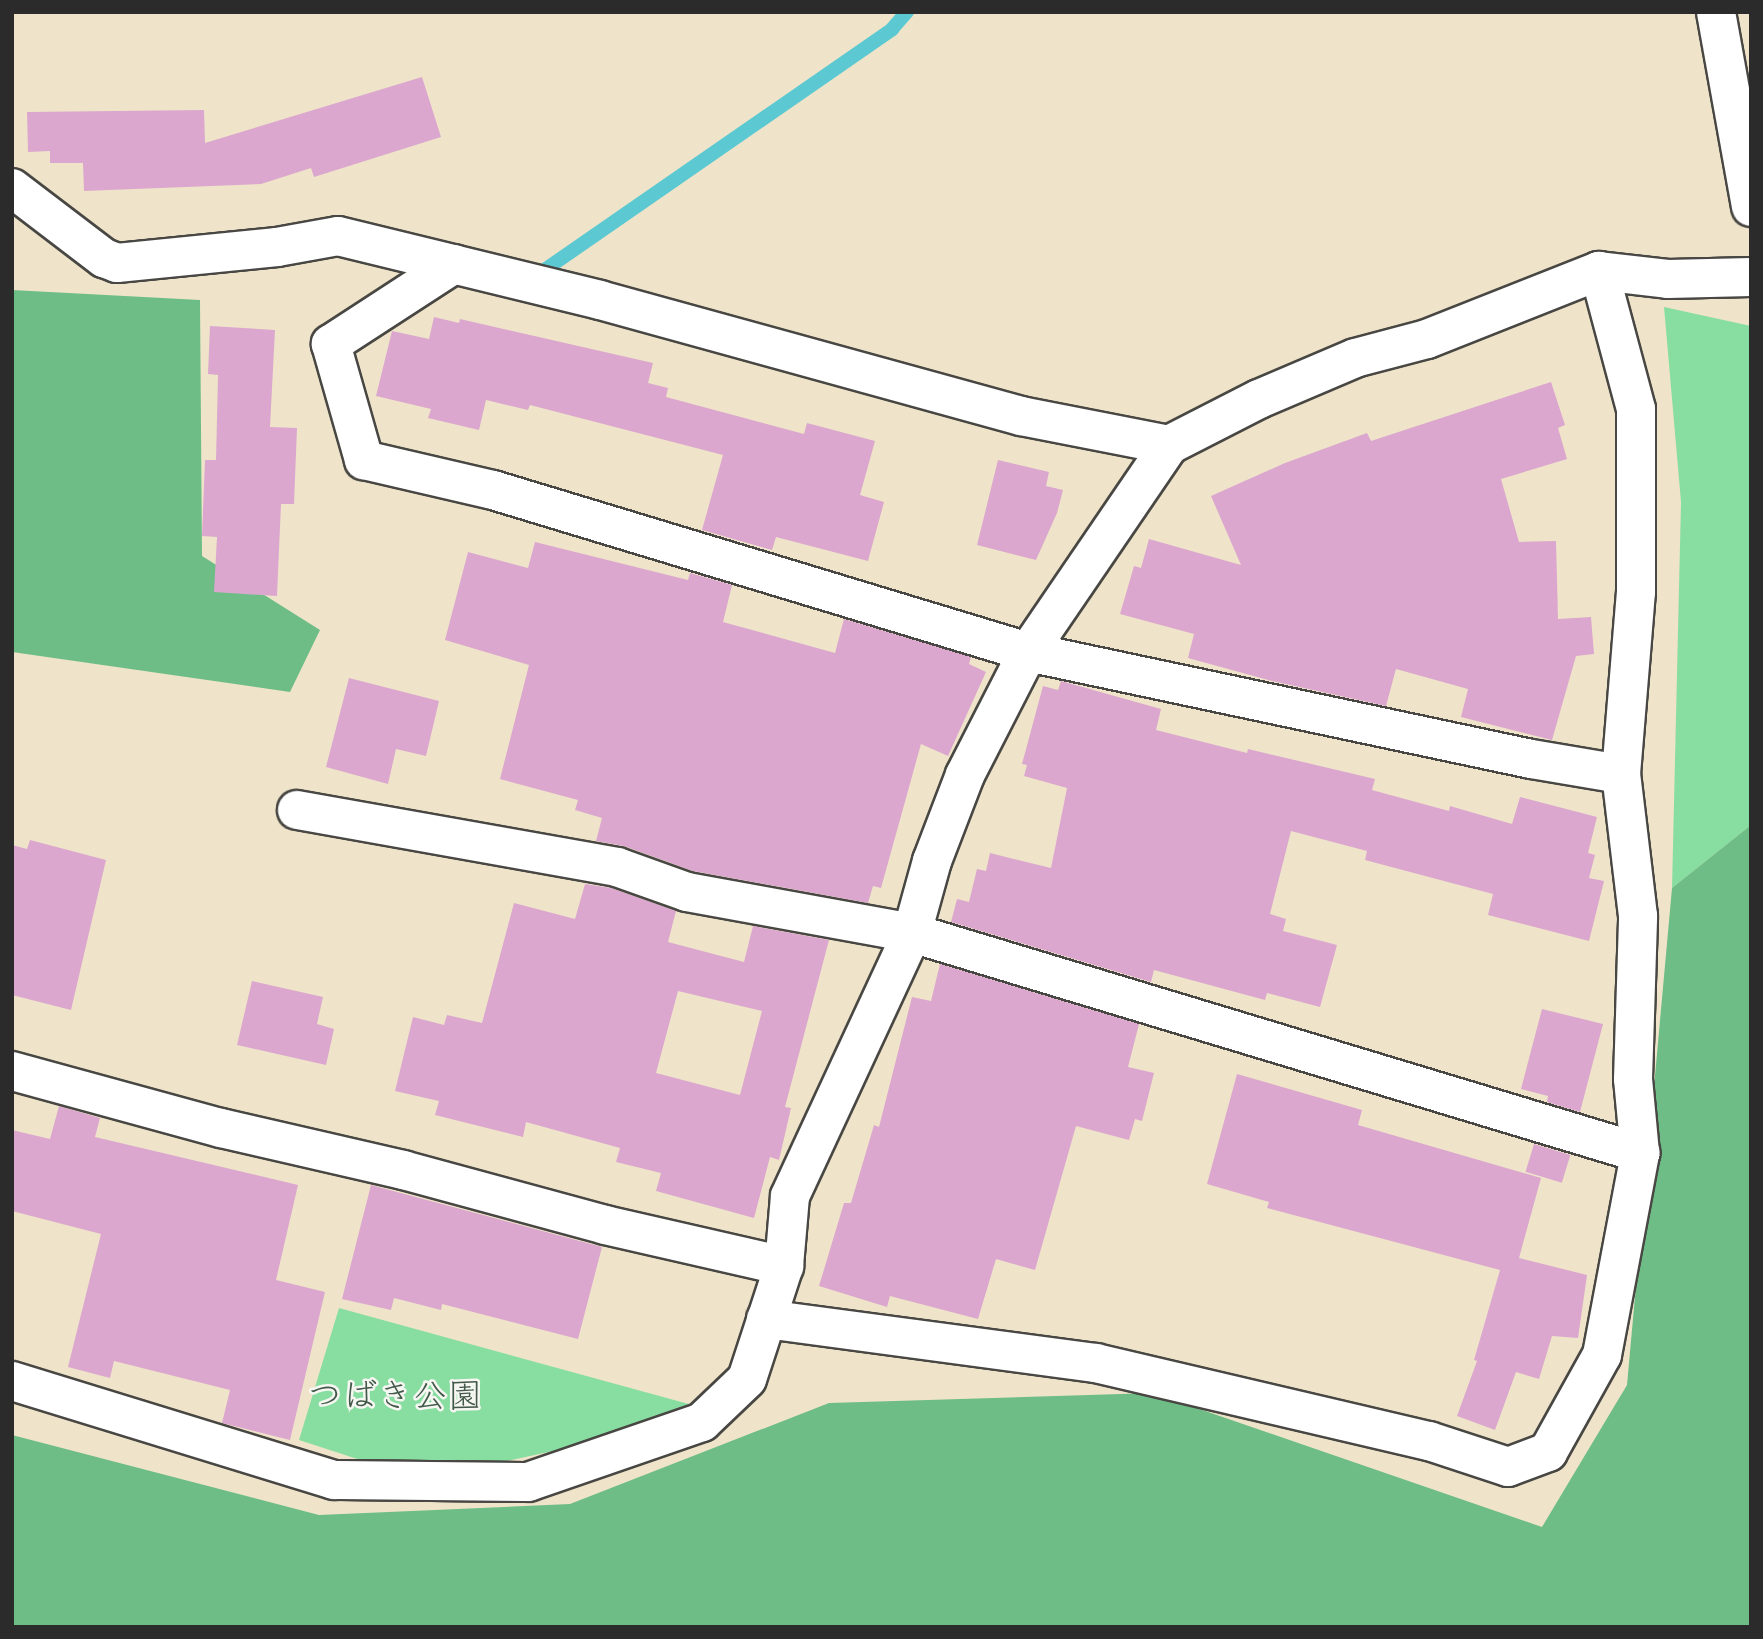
<!DOCTYPE html>
<meta charset="utf-8">
<style>
body{margin:0}
#map{position:relative;width:1763px;height:1639px;overflow:hidden;background:#efe4c9;font-family:Caveat,"Klee One",sans-serif}
div>[style]{position:absolute}
.green>*{inset:0;background:#88dea1}
.forest>*{inset:0;background:#6ebd87}
.stream>*{height:14px;margin:-7px;padding:0 7px;transform-origin:7px;border-radius:7px;background:#5cc9d2}
.building>*{inset:0;background:#dba7ce;transform-origin:0 0}
.roads{filter:drop-shadow(2px 0 #484743) drop-shadow(-2px 0 #484743) drop-shadow(0 2px #484743) drop-shadow(0 -2px #484743)}
.minor>*{height:38px;margin:-19px;padding:0 19px;transform-origin:19px;border-radius:19px;background:#fff}
span{translate:-50% -50%;white-space:nowrap;text-align:center;line-height:1.15;-webkit-text-stroke:5px #f6f6f2;paint-order:stroke}
.park-label{font-size:35px;color:#425848}
.frame{position:absolute;inset:0;border:14px solid #2b2b2b;pointer-events:none}
</style>
<div id="map">
<div class="green">
<i style="clip-path:polygon(1664px 307px,1751px 326px,1751px 825px,1672px 888px,1681px 502px)"></i>
<i style="clip-path:polygon(339px 1308px,696px 1406px,655px 1429px,497px 1463px,385px 1468px,299px 1440px)"></i>
</div>
<div class="forest">
<i style="clip-path:polygon(12px 290px,200px 300px,202px 556px,320px 630px,290px 692px,12px 652px)"></i>
<i style="clip-path:polygon(1751px 825px,1751px 1627px,12px 1627px,12px 1435px,319px 1515px,570px 1504px,829px 1403px,1153px 1393px,1542px 1527px,1627px 1385px,1672px 888px)"></i>
</div>
<div class="stream">
<i style="left:533px;top:278px;width:437px;rotate:-34.7deg"></i>
<i style="left:892px;top:29px;width:23px;rotate:-49deg"></i>
</div>
<div class="building">
<i style="clip-path:polygon(422px 77px,441px 137px,314px 177px,311px 168px,261px 184px,84px 191px,83px 163px,50px 163px,50px 151px,28px 152px,27px 112px,204px 110px,205px 143px)"></i>
<i style="clip-path:polygon(434px 317px,459px 323px,460px 319px,653px 363px,648px 383px,668px 388px,666px 397px,804px 434px,807px 423px,875px 441px,860px 495px,884px 502px,868px 561px,776px 537px,772px 550px,702px 530px,723px 455px,530px 405px,528px 410px,486px 400px,479px 430px,428px 418px,431px 409px,376px 396px,392px 331px,429px 339px)"></i>
<i style="clip-path:polygon(210px 326px,275px 330px,270px 427px,297px 428px,294px 504px,281px 504px,277px 596px,214px 592px,217px 537px,202px 536px,205px 460px,216px 460px,218px 375px,208px 374px)"></i>
<i style="clip-path:polygon(1551px 382px,1565px 425px,1558px 428px,1567px 459px,1501px 479px,1519px 542px,1556px 541px,1558px 619px,1591px 617px,1594px 654px,1576px 656px,1552px 740px,1461px 717px,1468px 689px,1396px 669px,1386px 706px,1272px 681px,1188px 658px,1194px 634px,1120px 614px,1134px 566px,1141px 568px,1149px 539px,1241px 565px,1211px 496px,1285px 463px,1367px 433px,1371px 441px)"></i>
<i style="clip-path:polygon(998px 460px,1049px 472px,1046px 486px,1063px 490px,1057px 513px,1036px 560px,977px 545px)"></i>
<i style="clip-path:polygon(535px 542px,688px 580px,690px 573px,732px 585px,723px 622px,835px 653px,844px 619px,971px 657px,969px 664px,986px 672px,948px 756px,921px 744px,881px 888px,873px 886px,868px 903px,693px 871px,624px 846px,596px 841px,602px 818px,575px 810px,578px 800px,500px 779px,529px 665px,445px 640px,468px 552px,528px 568px)"></i>
<i style="clip-path:polygon(349px 678px,439px 701px,426px 756px,396px 749px,388px 784px,326px 767px)"></i>
<i style="clip-path:polygon(1061px 681px,1161px 709px,1156px 730px,1247px 753px,1248px 749px,1375px 779px,1372px 790px,1449px 811px,1450px 806px,1512px 824px,1520px 797px,1597px 817px,1588px 853px,1595px 855px,1589px 878px,1604px 881px,1589px 941px,1488px 915px,1493px 894px,1365px 860px,1367px 851px,1291px 831px,1270px 914px,1286px 919px,1283px 931px,1337px 945px,1320px 1007px,1267px 993px,1265px 1000px,1154px 970px,1151px 982px,951px 922px,957px 899px,969px 902px,977px 869px,986px 871px,990px 853px,1051px 868px,1067px 788px,1024px 776px,1027px 765px,1022px 764px,1043px 686px,1058px 690px)"></i>
<i style="clip-path:polygon(30px 840px,106px 860px,71px 1010px,12px 995px,12px 845px,27px 849px)"></i>
<i style="clip-path:polygon(evenodd,585px 884px,611px 888px,676px 911px,668px 942px,744px 962px,753px 926px,829px 940px,785px 1107px,791px 1108px,779px 1160px,770px 1157px,754px 1218px,656px 1191px,661px 1173px,616px 1162px,620px 1148px,526px 1122px,523px 1137px,435px 1115px,439px 1101px,395px 1091px,413px 1017px,444px 1025px,447px 1015px,482px 1023px,514px 903px,575px 919px,585px 884px,678px 991px,762px 1011px,740px 1095px,656px 1073px,678px 991px)"></i>
<i style="clip-path:polygon(940px 964px,1139px 1024px,1128px 1067px,1154px 1073px,1142px 1121px,1135px 1119px,1129px 1140px,1076px 1126px,1035px 1270px,996px 1259px,978px 1319px,890px 1296px,887px 1307px,819px 1286px,844px 1203px,851px 1203px,874px 1125px,879px 1127px,912px 997px,931px 1001px)"></i>
<i style="clip-path:polygon(252px 981px,323px 997px,317px 1024px,334px 1029px,326px 1065px,237px 1045px)"></i>
<i style="clip-path:polygon(1542px 1009px,1603px 1024px,1580px 1112px,1547px 1102px,1548px 1096px,1521px 1089px)"></i>
<i style="clip-path:polygon(1237px 1074px,1362px 1110px,1358px 1125px,1541px 1178px,1519px 1258px,1587px 1275px,1578px 1338px,1552px 1336px,1539px 1379px,1516px 1372px,1495px 1430px,1457px 1416px,1477px 1361px,1474px 1360px,1500px 1270px,1267px 1208px,1269px 1202px,1207px 1184px)"></i>
<i style="clip-path:polygon(59px 1106px,100px 1118px,95px 1137px,298px 1185px,276px 1280px,325px 1292px,290px 1440px,222px 1423px,230px 1390px,114px 1361px,110px 1378px,68px 1367px,101px 1234px,12px 1211px,12px 1130px,50px 1139px)"></i>
<i style="left:1534px;top:1144px;width:38px;height:29px;rotate:17deg"></i>
<i style="clip-path:polygon(371px 1185px,602px 1247px,578px 1339px,442px 1304px,441px 1310px,394px 1298px,391px 1310px,342px 1299px)"></i>
</div>
<div class="roads">
<div class="minor">
<i style="left:1716px;top:12px;width:198px;rotate:79.8deg"></i>
<i style="left:12px;top:188px;width:116px;rotate:37.3deg"></i>
<i style="left:104px;top:258px;width:14px;rotate:21deg"></i>
<i style="left:117px;top:263px;width:161px;rotate:-5.7deg"></i>
<i style="left:277px;top:247px;width:62px;rotate:-10.2deg"></i>
<i style="left:338px;top:236px;width:270px;rotate:13.7deg"></i>
<i style="left:600px;top:300px;width:437px;rotate:15.4deg"></i>
<i style="left:1021px;top:416px;width:151px;rotate:11.1deg"></i>
<i style="left:454px;top:264px;width:147px;rotate:147deg"></i>
<i style="left:331px;top:344px;width:121px;rotate:74.1deg"></i>
<i style="left:364px;top:460px;width:132px;rotate:13.1deg"></i>
<i style="left:493px;top:490px;width:559px;rotate:16.85deg"></i>
<i style="left:1028px;top:652px;width:514px;rotate:12.01deg"></i>
<i style="left:1531px;top:759px;width:91px;rotate:9.5deg"></i>
<i style="left:297px;top:810px;width:325px;rotate:10.1deg"></i>
<i style="left:617px;top:867px;width:74px;rotate:19.7deg"></i>
<i style="left:687px;top:892px;width:229px;rotate:10.3deg"></i>
<i style="left:912px;top:933px;width:761px;rotate:16.81deg"></i>
<i style="left:12px;top:1071px;width:217px;rotate:15.3deg"></i>
<i style="left:221px;top:1128px;width:187px;rotate:13deg"></i>
<i style="left:403px;top:1170px;width:209px;rotate:15.2deg"></i>
<i style="left:605px;top:1225px;width:184px;rotate:12.9deg"></i>
<i style="left:766px;top:1319px;width:333px;rotate:7.6deg"></i>
<i style="left:1096px;top:1363px;width:342px;rotate:13.2deg"></i>
<i style="left:1429px;top:1441px;width:83px;rotate:18.2deg"></i>
<i style="left:1508px;top:1467px;width:43px;rotate:-20.6deg"></i>
<i style="left:1548px;top:1452px;width:111px;rotate:-60.9deg"></i>
<i style="left:1602px;top:1355px;width:206px;rotate:-79.3deg"></i>
<i style="left:1640px;top:1153px;width:74px;rotate:-95.4deg"></i>
<i style="left:1633px;top:1079px;width:163px;rotate:-88.2deg"></i>
<i style="left:1638px;top:916px;width:143px;rotate:-96.8deg"></i>
<i style="left:1621px;top:774px;width:183px;rotate:-85.3deg"></i>
<i style="left:1636px;top:592px;width:183px;rotate:-90deg"></i>
<i style="left:1636px;top:409px;width:143px;rotate:-105deg"></i>
<i style="left:12px;top:1381px;width:337px;rotate:17.1deg"></i>
<i style="left:334px;top:1480px;width:194px;rotate:0.6deg"></i>
<i style="left:528px;top:1482px;width:184px;rotate:-19deg"></i>
<i style="left:702px;top:1422px;width:62px;rotate:-43.7deg"></i>
<i style="left:747px;top:1379px;width:119px;rotate:-71.9deg"></i>
<i style="left:784px;top:1266px;width:70px;rotate:-85.1deg"></i>
<i style="left:790px;top:1196px;width:290px;rotate:-65.1deg"></i>
<i style="left:912px;top:933px;width:75px;rotate:-74.5deg"></i>
<i style="left:932px;top:861px;width:92px;rotate:-69deg"></i>
<i style="left:965px;top:775px;width:138px;rotate:-62.9deg"></i>
<i style="left:1028px;top:652px;width:250px;rotate:-55.7deg"></i>
<i style="left:1169px;top:445px;width:101px;rotate:-27.1deg"></i>
<i style="left:1259px;top:399px;width:104px;rotate:-23.1deg"></i>
<i style="left:1355px;top:358px;width:74px;rotate:-14.8deg"></i>
<i style="left:1427px;top:339px;width:185px;rotate:-21.6deg"></i>
<i style="left:1599px;top:271px;width:69px;rotate:6.6deg"></i>
<i style="left:1668px;top:279px;width:83px;rotate:-1.4deg"></i>
</div>
</div>
<div class="park-label">
<span style="left:395px;top:1396px">つばき公園</span>
</div>
<div class="frame"></div>
</div>
